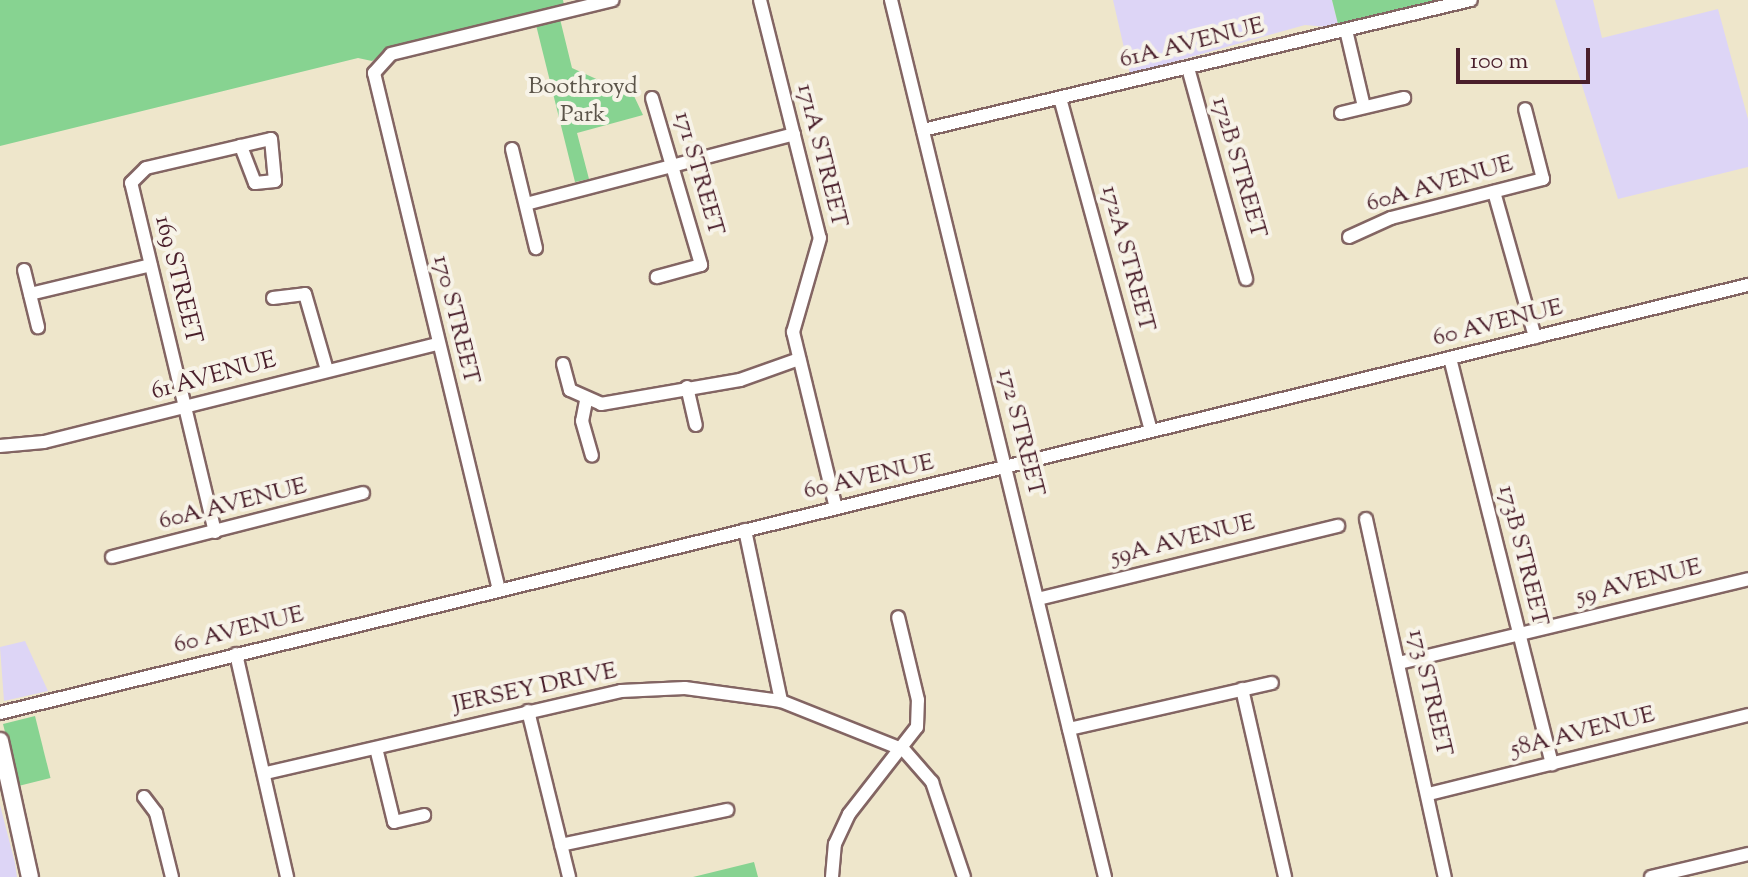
<!DOCTYPE html>
<style>
body{margin:0}
#map{position:relative;width:1748px;height:877px;overflow:hidden;background:#eee6cb;font-family:"Sorts Mill Goudy",serif}
div>[style]{position:absolute}
.built>*{inset:0;background:#ddd5f6}
.green>*{inset:0;background:#87d391;transform-origin:0 0}
.roads{filter:drop-shadow(2px 0 #836563) drop-shadow(-2px 0 #836563) drop-shadow(0 2px #836563) drop-shadow(0 -2px #836563)}
.minor>*{height:12px;margin:-6px;padding:0 6px;transform-origin:6px;border-radius:6px;background:#fff}
.major>*{height:16px;margin:-8px;padding:0 8px;transform-origin:8px;border-radius:8px;background:#fff}
span{translate:-50% -50%;white-space:nowrap;text-align:center;line-height:1.15;-webkit-text-stroke:8px #f7f3e8;paint-order:stroke}
.street-label{font-size:24px;color:#4a1f2b}
.park-label{font-size:24px;color:#5c554a}
.scale{position:absolute;left:1456px;top:48px;width:134px;height:36px;box-sizing:border-box;border:4px solid #4a1f2b;border-top:0;padding-left:10px;font-size:24px;line-height:28px;white-space:nowrap;color:#4a1f2b;-webkit-text-stroke:6px #f7f3e8;paint-order:stroke}
</style>
<div id="map">
<div class="built">
<i style="clip-path:polygon(1113px 0,1332px 0,1339px 28px,1305px 25px,1130px 74px)"></i>
<i style="clip-path:polygon(1555px 0,1593px 0,1602px 38px,1718px 9px,1748px 119px,1748px 167px,1618px 199px)"></i>
<i style="clip-path:polygon(25px 641px,48px 691px,4px 701px,0 647px)"></i>
<i style="clip-path:polygon(0 805px,15px 863px,17px 877px,0 877px)"></i>
</div>
<div class="green">
<i style="clip-path:polygon(0 0,563px 0,564px 5px,390px 48px,372px 61px,358px 58px,0 146px)"></i>
<i style="clip-path:polygon(1332px 0,1444px 0,1339px 28px)"></i>
<i style="clip-path:polygon(560px 19px,572px 68px,634px 96px,643px 115px,577px 133px,589px 179px,575px 182px,536px 25px)"></i>
<i style="left:35px;top:716px;width:64px;height:33px;rotate:76deg"></i>
<i style="clip-path:polygon(754px 862px,758px 877px,693px 877px)"></i>
</div>
<div class="roads">
<div class="minor">
<i style="left:760px;top:0;width:245px;rotate:75.9deg"></i>
<i style="left:820px;top:238px;width:98px;rotate:106deg"></i>
<i style="left:793px;top:332px;width:181px;rotate:76.3deg"></i>
<i style="left:891px;top:0;width:903px;rotate:76.29deg"></i>
<i style="left:1346px;top:30px;width:79px;rotate:76.8deg"></i>
<i style="left:1188px;top:68px;width:219px;rotate:74.6deg"></i>
<i style="left:652px;top:98px;width:174px;rotate:73.6deg"></i>
<i style="left:701px;top:265px;width:46px;rotate:164.7deg"></i>
<i style="left:1060px;top:98px;width:345px;rotate:74.7deg"></i>
<i style="left:1341px;top:113px;width:65px;rotate:-13.4deg"></i>
<i style="left:923px;top:130px;width:563px;rotate:-13.35deg"></i>
<i style="left:512px;top:149px;width:102px;rotate:76.4deg"></i>
<i style="left:1494px;top:192px;width:151px;rotate:74.2deg"></i>
<i style="left:526px;top:204px;width:277px;rotate:-14.6deg"></i>
<i style="left:1349px;top:237px;width:46px;rotate:-24.3deg"></i>
<i style="left:1391px;top:218px;width:157px;rotate:-14.4deg"></i>
<i style="left:1543px;top:179px;width:72px;rotate:-104.4deg"></i>
<i style="left:24px;top:270px;width:59px;rotate:76.2deg"></i>
<i style="left:30px;top:294px;width:124px;rotate:-13.5deg"></i>
<i style="left:273px;top:298px;width:32px;rotate:-7deg"></i>
<i style="left:305px;top:294px;width:79px;rotate:73.9deg"></i>
<i style="left:1450px;top:358px;width:419px;rotate:75.9deg"></i>
<i style="left:563px;top:364px;width:27px;rotate:75deg"></i>
<i style="left:570px;top:390px;width:34px;rotate:24deg"></i>
<i style="left:601px;top:404px;width:141px;rotate:-9.8deg"></i>
<i style="left:740px;top:380px;width:63px;rotate:-19.6deg"></i>
<i style="left:687px;top:387px;width:39px;rotate:77deg"></i>
<i style="left:586px;top:401px;width:20px;rotate:101deg"></i>
<i style="left:582px;top:421px;width:36px;rotate:74deg"></i>
<i style="left:0;top:446px;width:44px;rotate:-5.2deg"></i>
<i style="left:44px;top:442px;width:406px;rotate:-14deg"></i>
<i style="left:1366px;top:519px;width:367px;rotate:77.6deg"></i>
<i style="left:745px;top:530px;width:175px;rotate:78.1deg"></i>
<i style="left:215px;top:532px;width:359px;rotate:-103.5deg"></i>
<i style="left:131px;top:183px;width:21px;rotate:-45deg"></i>
<i style="left:146px;top:168px;width:128px;rotate:-13.1deg"></i>
<i style="left:271px;top:139px;width:42px;rotate:84.6deg"></i>
<i style="left:275px;top:181px;width:20px;rotate:174deg"></i>
<i style="left:255px;top:183px;width:40px;rotate:-111deg"></i>
<i style="left:112px;top:557px;width:259px;rotate:-14.3deg"></i>
<i style="left:499px;top:590px;width:532px;rotate:-103.59deg"></i>
<i style="left:374px;top:73px;width:25px;rotate:-48deg"></i>
<i style="left:391px;top:54px;width:228px;rotate:-13.7deg"></i>
<i style="left:1038px;top:599px;width:309px;rotate:-13.7deg"></i>
<i style="left:236px;top:654px;width:229px;rotate:77.1deg"></i>
<i style="left:1399px;top:663px;width:359px;rotate:-13.5deg"></i>
<i style="left:1242px;top:689px;width:193px;rotate:77.1deg"></i>
<i style="left:528px;top:711px;width:171px;rotate:76.1deg"></i>
<i style="left:0;top:713px;width:1800px;rotate:-13.76deg"></i>
<i style="left:1069px;top:729px;width:208px;rotate:-12.8deg"></i>
<i style="left:376px;top:748px;width:76px;rotate:76.3deg"></i>
<i style="left:394px;top:822px;width:31px;rotate:-13deg"></i>
<i style="left:266px;top:773px;width:364px;rotate:-13deg"></i>
<i style="left:621px;top:691px;width:64px;rotate:-2.7deg"></i>
<i style="left:685px;top:688px;width:97px;rotate:7.7deg"></i>
<i style="left:781px;top:701px;width:132px;rotate:21.7deg"></i>
<i style="left:904px;top:750px;width:43px;rotate:48.8deg"></i>
<i style="left:932px;top:782px;width:100px;rotate:71.4deg"></i>
<i style="left:1429px;top:794px;width:329px;rotate:-13.9deg"></i>
<i style="left:144px;top:797px;width:20px;rotate:53deg"></i>
<i style="left:156px;top:813px;width:66px;rotate:76deg"></i>
<i style="left:561px;top:845px;width:170px;rotate:-11.9deg"></i>
<i style="left:832px;top:877px;width:33px;rotate:-85deg"></i>
<i style="left:835px;top:844px;width:33px;rotate:-65deg"></i>
<i style="left:849px;top:814px;width:110px;rotate:-52deg"></i>
<i style="left:917px;top:727px;width:27px;rotate:-88deg"></i>
<i style="left:918px;top:700px;width:85px;rotate:-103.5deg"></i>
<i style="left:1651px;top:877px;width:100px;rotate:-13.3deg"></i>
</div>
<div class="major">
<i style="left:0;top:741px;width:139px;rotate:77.6deg"></i>
</div>
</div>
<div class="street-label">
<span style="left:1192px;top:44px;rotate:-14deg">61A AVENUE</span>
<span style="left:821px;top:156px;rotate:76deg">171A STREET</span>
<span style="left:1238px;top:168px;rotate:74deg">172B STREET</span>
<span style="left:698px;top:174px;rotate:74deg">171 STREET</span>
<span style="left:1440px;top:185px;rotate:-16deg">60A AVENUE</span>
<span style="left:1127px;top:259px;rotate:75deg">172A STREET</span>
<span style="left:177px;top:280px;rotate:76deg">169 STREET</span>
<span style="left:455px;top:320px;rotate:76deg">170 STREET</span>
<span style="left:1498px;top:324px;rotate:-14deg">60 AVENUE</span>
<span style="left:214px;top:377px;rotate:-15deg">61 AVENUE</span>
<span style="left:1020px;top:433px;rotate:76deg">172 STREET</span>
<span style="left:869px;top:478px;rotate:-13deg">60 AVENUE</span>
<span style="left:233px;top:505px;rotate:-14deg">60A AVENUE</span>
<span style="left:1183px;top:541px;rotate:-14deg">59A AVENUE</span>
<span style="left:1522px;top:556px;rotate:76deg">173B STREET</span>
<span style="left:1639px;top:583px;rotate:-14deg">59 AVENUE</span>
<span style="left:239px;top:631px;rotate:-14deg">60 AVENUE</span>
<span style="left:535px;top:689px;rotate:-12deg">JERSEY DRIVE</span>
<span style="left:1429px;top:693px;rotate:77deg">173 STREET</span>
<span style="left:1583px;top:733px;rotate:-14deg">58A AVENUE</span>
</div>
<div class="park-label">
<span style="left:583px;top:102px">Boothroyd<br>Park</span>
</div>
<div class="scale">100 m</div>
</div>
